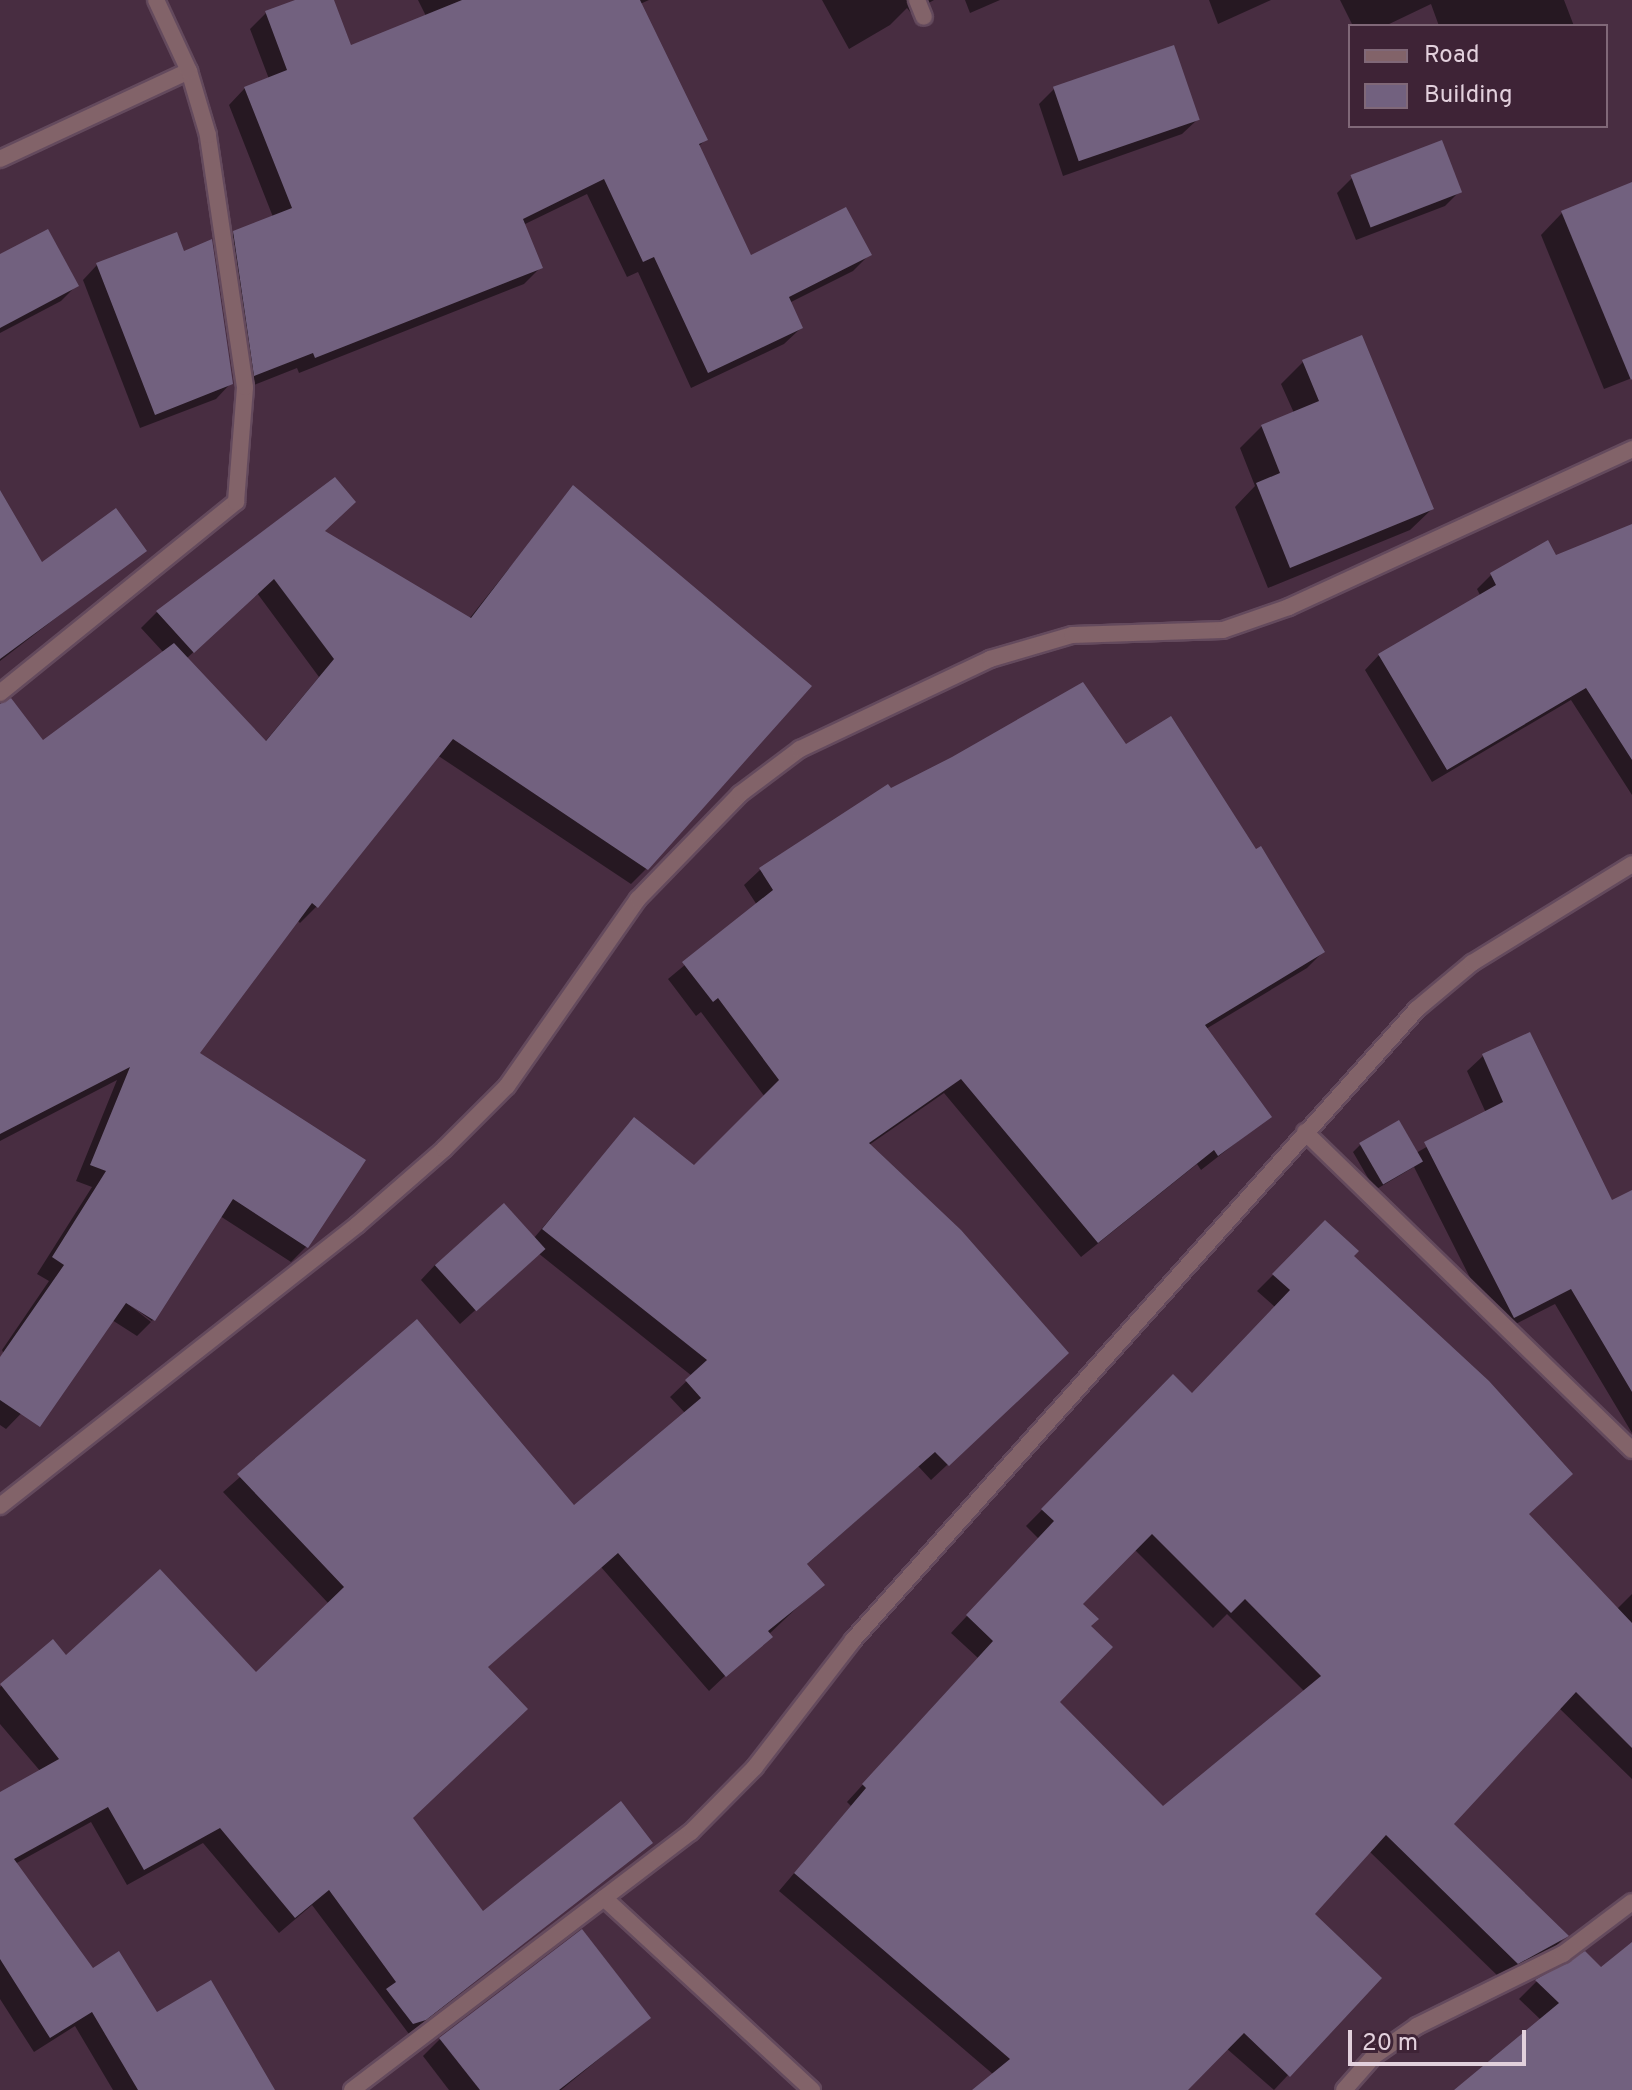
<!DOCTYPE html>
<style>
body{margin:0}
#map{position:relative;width:1632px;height:2090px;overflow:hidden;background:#482d41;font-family:Overpass,sans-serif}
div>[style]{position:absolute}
.shadow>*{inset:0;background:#0007}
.building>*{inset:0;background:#72617f;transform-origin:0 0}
.roads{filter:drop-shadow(2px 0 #644a5d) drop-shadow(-2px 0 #644a5d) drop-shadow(0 2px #644a5d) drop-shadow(0 -2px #644a5d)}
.street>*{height:16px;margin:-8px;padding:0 8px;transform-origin:8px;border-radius:8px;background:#826369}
span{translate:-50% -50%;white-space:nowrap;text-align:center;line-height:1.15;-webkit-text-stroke:8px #3e2336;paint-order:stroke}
.legend{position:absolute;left:1348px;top:24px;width:260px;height:104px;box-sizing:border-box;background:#3e2336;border:2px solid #806878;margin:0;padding:10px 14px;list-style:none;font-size:24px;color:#e2d0dc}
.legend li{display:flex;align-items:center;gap:16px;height:40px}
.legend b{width:40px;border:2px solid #806878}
.scale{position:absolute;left:1348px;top:2030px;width:178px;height:36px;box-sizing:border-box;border:4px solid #e2d0dc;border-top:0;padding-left:10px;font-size:24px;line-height:28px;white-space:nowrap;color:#e2d0dc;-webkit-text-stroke:6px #3e2336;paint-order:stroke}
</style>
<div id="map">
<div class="shadow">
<i style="clip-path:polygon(301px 0,332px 0,349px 48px,427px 18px,418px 0,649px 0,640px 4px,706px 139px,698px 147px,750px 258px,869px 255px,853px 271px,789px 303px,801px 328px,784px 344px,691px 388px,638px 272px,627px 277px,587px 194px,523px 225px,540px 268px,524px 284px,299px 373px,297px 368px,239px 391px,218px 249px,234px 233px,273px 217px,229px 105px,245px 88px,269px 79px,250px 29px,266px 13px)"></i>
<i style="clip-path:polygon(822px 0,934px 0,911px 13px,907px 8px,890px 25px,849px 49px)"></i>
<i style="clip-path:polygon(965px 0,1000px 0,970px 13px)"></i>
<i style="clip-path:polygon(1209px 0,1271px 0,1218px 24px)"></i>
<i style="clip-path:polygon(1340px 0,1564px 0,1574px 26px,1439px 26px,1431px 4px,1385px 26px,1353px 26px)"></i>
<i style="clip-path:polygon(1054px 89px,1197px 120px,1182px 134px,1063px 176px,1039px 104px)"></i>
<i style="clip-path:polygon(1352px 178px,1460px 191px,1445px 206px,1356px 240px,1337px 193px)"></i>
<i style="clip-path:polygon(1632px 185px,1632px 378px,1604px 389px,1541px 235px,1562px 213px)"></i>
<i style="clip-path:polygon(0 256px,76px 286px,61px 301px,0 333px)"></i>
<i style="clip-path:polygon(97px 265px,231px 383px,216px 399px,140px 428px,83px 280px)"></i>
<i style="clip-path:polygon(1303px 362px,1432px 509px,1410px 530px,1268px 588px,1235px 507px,1255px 486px,1240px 448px,1262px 426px,1294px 413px,1281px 384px)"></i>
<i style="clip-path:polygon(evenodd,573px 488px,647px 868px,631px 884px,437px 755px,316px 907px,300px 923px,297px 920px,198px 1053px,307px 1246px,291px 1262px,220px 1216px,152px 1321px,118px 1296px,151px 1322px,137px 1336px,112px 1320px,6px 1429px,0 1425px,0 1371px,29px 1404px,2px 1350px,49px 1281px,37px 1274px,92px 1187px,76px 1181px,117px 1080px,0 1141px,0 706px,42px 743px,164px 653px,141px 628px,157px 612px,322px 532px,469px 619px,573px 488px,257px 593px,319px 677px,264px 743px,186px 659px,257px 593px)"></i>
<i style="clip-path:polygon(0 494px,42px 565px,144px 550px,0 661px)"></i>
<i style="clip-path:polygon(1632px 525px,1632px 795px,1571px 700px,1432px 782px,1365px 670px,1379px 655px,1481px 597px,1477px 589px,1491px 575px,1556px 557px)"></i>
<i style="clip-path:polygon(1125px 747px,1323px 952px,1307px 968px,1206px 1029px,1269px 1117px,1201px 1170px,1197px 1164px,1081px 1257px,944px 1093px,869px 1145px,1050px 1369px,931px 1480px,918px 1466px,806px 1565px,822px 1584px,709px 1691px,601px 1567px,486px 1668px,411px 1818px,482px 1914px,650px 1843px,409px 2034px,312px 1905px,279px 1933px,203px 1843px,127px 1885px,91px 1822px,15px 1864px,93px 1971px,273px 2090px,113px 2090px,75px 2026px,34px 2052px,0 1999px,0 1795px,41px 1772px,0 1724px,0 1687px,52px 1642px,66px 1658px,256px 1675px,329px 1604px,223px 1492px,416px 1322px,574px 1508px,685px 1413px,670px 1397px,692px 1376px,538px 1253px,460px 1324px,421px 1280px,435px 1265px,534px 1238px,634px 1119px,694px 1168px,765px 1097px,701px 1012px,696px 1016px,668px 979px,757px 905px,744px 885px,760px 870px,891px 791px)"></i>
<i style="clip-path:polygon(1483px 1056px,1611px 1202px,1632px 1192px,1632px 1433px,1555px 1304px,1498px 1333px,1414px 1167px,1375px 1190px,1353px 1152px,1360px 1145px,1416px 1153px,1486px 1113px,1467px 1071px)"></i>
<i style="clip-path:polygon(evenodd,1325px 1223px,1527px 1515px,1616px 1610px,1632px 1594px,1632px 1779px,1559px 1708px,1451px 1825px,1566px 1936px,1550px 1952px,1501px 1979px,1369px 1851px,1312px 1914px,1379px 1978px,1274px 2090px,1226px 2048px,1186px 2090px,975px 2090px,994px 2075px,779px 1891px,851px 1806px,847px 1802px,978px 1658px,951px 1633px,1039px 1539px,1026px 1526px,1173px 1377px,1192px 1395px,1275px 1307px,1257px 1291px,1325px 1223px,1134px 1549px,1213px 1628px,1227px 1614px,1305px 1692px,1163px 1809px,1058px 1702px,1088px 1627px,1080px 1605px,1134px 1549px)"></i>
<i style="clip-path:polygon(1632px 1944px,1632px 2090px,1458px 2090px,1541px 2020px,1519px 1999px,1536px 1982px,1584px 1954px,1601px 1970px)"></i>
<i style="clip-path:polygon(649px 2018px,561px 2090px,449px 2090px,423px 2056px,440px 2039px)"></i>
</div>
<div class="building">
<i style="clip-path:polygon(295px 0,334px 0,351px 45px,462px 0,640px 0,708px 140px,699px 144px,751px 255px,846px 207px,872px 255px,789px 297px,803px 328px,708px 373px,654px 257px,643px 262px,604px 179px,523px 219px,543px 268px,315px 358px,313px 353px,254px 376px,233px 231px,292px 208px,244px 87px,287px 70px,265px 11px)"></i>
<i style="left:1174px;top:45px;width:79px;height:128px;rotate:71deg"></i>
<i style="left:1442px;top:140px;width:56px;height:98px;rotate:69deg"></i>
<i style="clip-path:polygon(1632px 182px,1632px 379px,1631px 380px,1561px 211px)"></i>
<i style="clip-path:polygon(48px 229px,79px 286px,0 328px,0 254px)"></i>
<i style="clip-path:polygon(177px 232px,184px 251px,212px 239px,233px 384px,155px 415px,96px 263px)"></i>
<i style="clip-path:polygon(1362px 335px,1434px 509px,1290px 568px,1256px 483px,1280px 473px,1261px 425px,1319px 401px,1302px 360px)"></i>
<i style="clip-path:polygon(335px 477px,356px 502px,325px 531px,471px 618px,573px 485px,812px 686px,648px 870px,453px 739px,318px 908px,312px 903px,200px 1053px,366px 1160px,308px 1248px,233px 1199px,155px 1321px,126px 1303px,40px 1427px,0 1400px,0 1357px,64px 1265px,52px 1257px,106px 1171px,90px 1165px,130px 1067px,0 1134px,0 704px,11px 698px,43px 740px,174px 643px,266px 741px,334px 659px,274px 579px,194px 653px,156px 611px)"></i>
<i style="clip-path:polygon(0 490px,42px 562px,116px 508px,147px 551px,0 659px)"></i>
<i style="clip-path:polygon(1632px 524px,1632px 760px,1586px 688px,1447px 770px,1378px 654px,1496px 585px,1490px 573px,1548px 540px,1556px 555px)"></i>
<i style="clip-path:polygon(1083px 682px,1126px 744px,1171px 716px,1256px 849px,1261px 846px,1325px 952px,1205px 1025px,1272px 1117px,1218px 1156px,1214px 1150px,1098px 1243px,961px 1079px,869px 1143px,961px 1230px,1069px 1353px,949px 1466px,935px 1452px,807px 1564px,825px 1585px,768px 1631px,773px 1637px,726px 1677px,618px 1553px,488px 1667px,528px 1709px,413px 1818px,483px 1911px,621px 1801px,653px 1843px,426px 2020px,413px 2024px,386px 1989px,396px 1982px,329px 1890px,295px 1918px,220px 1828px,144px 1870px,108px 1807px,14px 1859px,93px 1968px,119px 1951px,157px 2012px,211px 1980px,275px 2090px,138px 2090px,92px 2012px,50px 2038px,0 1959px,0 1792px,59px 1759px,0 1684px,53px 1639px,66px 1655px,160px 1569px,256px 1672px,344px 1587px,237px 1474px,417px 1319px,574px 1505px,701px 1398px,685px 1380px,707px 1360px,542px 1229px,634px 1117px,694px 1165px,779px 1080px,718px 998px,713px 1002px,682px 962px,773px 890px,759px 868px,888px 784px,891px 788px,952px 757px)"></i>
<i style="clip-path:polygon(1530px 1032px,1612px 1200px,1632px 1190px,1632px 1392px,1571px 1289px,1514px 1318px,1424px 1142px,1503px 1102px,1482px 1054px)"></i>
<i style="left:1399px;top:1120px;width:48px;height:46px;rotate:60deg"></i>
<i style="left:504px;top:1203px;width:62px;height:93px;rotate:48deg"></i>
<i style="clip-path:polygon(evenodd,1325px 1220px,1359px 1251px,1354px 1256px,1489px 1381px,1573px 1474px,1529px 1514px,1632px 1623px,1632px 1748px,1576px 1692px,1454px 1824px,1569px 1936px,1518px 1964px,1386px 1835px,1315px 1914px,1382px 1978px,1290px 2077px,1244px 2033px,1188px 2090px,972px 2090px,1010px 2059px,794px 1873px,866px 1788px,862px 1784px,993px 1641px,966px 1615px,1054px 1521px,1041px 1509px,1173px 1374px,1192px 1393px,1290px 1290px,1272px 1274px,1325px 1220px,1152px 1534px,1231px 1613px,1245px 1599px,1321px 1676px,1163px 1806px,1060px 1702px,1113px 1647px,1091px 1626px,1099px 1619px,1083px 1604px,1152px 1534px)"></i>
<i style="clip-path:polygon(582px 1929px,651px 2018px,559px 2090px,480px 2090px,439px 2038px)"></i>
<i style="clip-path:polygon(1632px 1942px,1632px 2090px,1454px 2090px,1559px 2003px,1535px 1980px,1585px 1951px,1601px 1967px)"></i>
</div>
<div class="roads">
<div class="street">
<i style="left:917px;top:0;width:18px;rotate:68deg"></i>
<i style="left:0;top:159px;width:208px;rotate:-25deg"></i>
<i style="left:0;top:693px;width:304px;rotate:-39deg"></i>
<i style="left:236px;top:502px;width:115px;rotate:-85.5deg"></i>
<i style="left:245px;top:387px;width:255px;rotate:-98.4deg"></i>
<i style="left:208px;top:135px;width:67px;rotate:-106.5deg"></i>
<i style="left:189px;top:71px;width:78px;rotate:-114.9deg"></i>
<i style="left:1305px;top:1132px;width:456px;rotate:44.2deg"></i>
<i style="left:0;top:1506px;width:454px;rotate:-38.2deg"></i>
<i style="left:357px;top:1225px;width:116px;rotate:-41.1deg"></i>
<i style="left:444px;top:1149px;width:89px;rotate:-45deg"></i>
<i style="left:507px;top:1086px;width:228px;rotate:-55deg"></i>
<i style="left:638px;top:899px;width:146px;rotate:-45.8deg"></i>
<i style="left:740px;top:794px;width:75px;rotate:-36.9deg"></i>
<i style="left:800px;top:749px;width:210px;rotate:-25.3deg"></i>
<i style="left:990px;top:659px;width:85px;rotate:-16.3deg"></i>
<i style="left:1072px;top:635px;width:151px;rotate:-1.9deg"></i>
<i style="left:1223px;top:630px;width:70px;rotate:-19.2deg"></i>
<i style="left:1289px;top:607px;width:378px;rotate:-24.7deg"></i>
<i style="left:604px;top:1898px;width:283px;rotate:42.7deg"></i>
<i style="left:352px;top:2090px;width:426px;rotate:-37.3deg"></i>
<i style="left:691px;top:1832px;width:91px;rotate:-45.4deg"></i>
<i style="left:755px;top:1767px;width:160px;rotate:-52.3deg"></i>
<i style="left:853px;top:1640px;width:846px;rotate:-48.21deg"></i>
<i style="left:1417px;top:1009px;width:72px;rotate:-39.9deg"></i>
<i style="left:1472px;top:963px;width:188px;rotate:-31.7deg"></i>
<i style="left:1344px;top:2090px;width:45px;rotate:-48.6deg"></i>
<i style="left:1374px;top:2056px;width:52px;rotate:-34.9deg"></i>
<i style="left:1417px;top:2026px;width:163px;rotate:-26.3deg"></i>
<i style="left:1563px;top:1954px;width:86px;rotate:-37deg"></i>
</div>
</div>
<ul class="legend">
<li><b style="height:10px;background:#826369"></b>Road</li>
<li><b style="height:22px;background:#72617f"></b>Building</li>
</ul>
<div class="scale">20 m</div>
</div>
